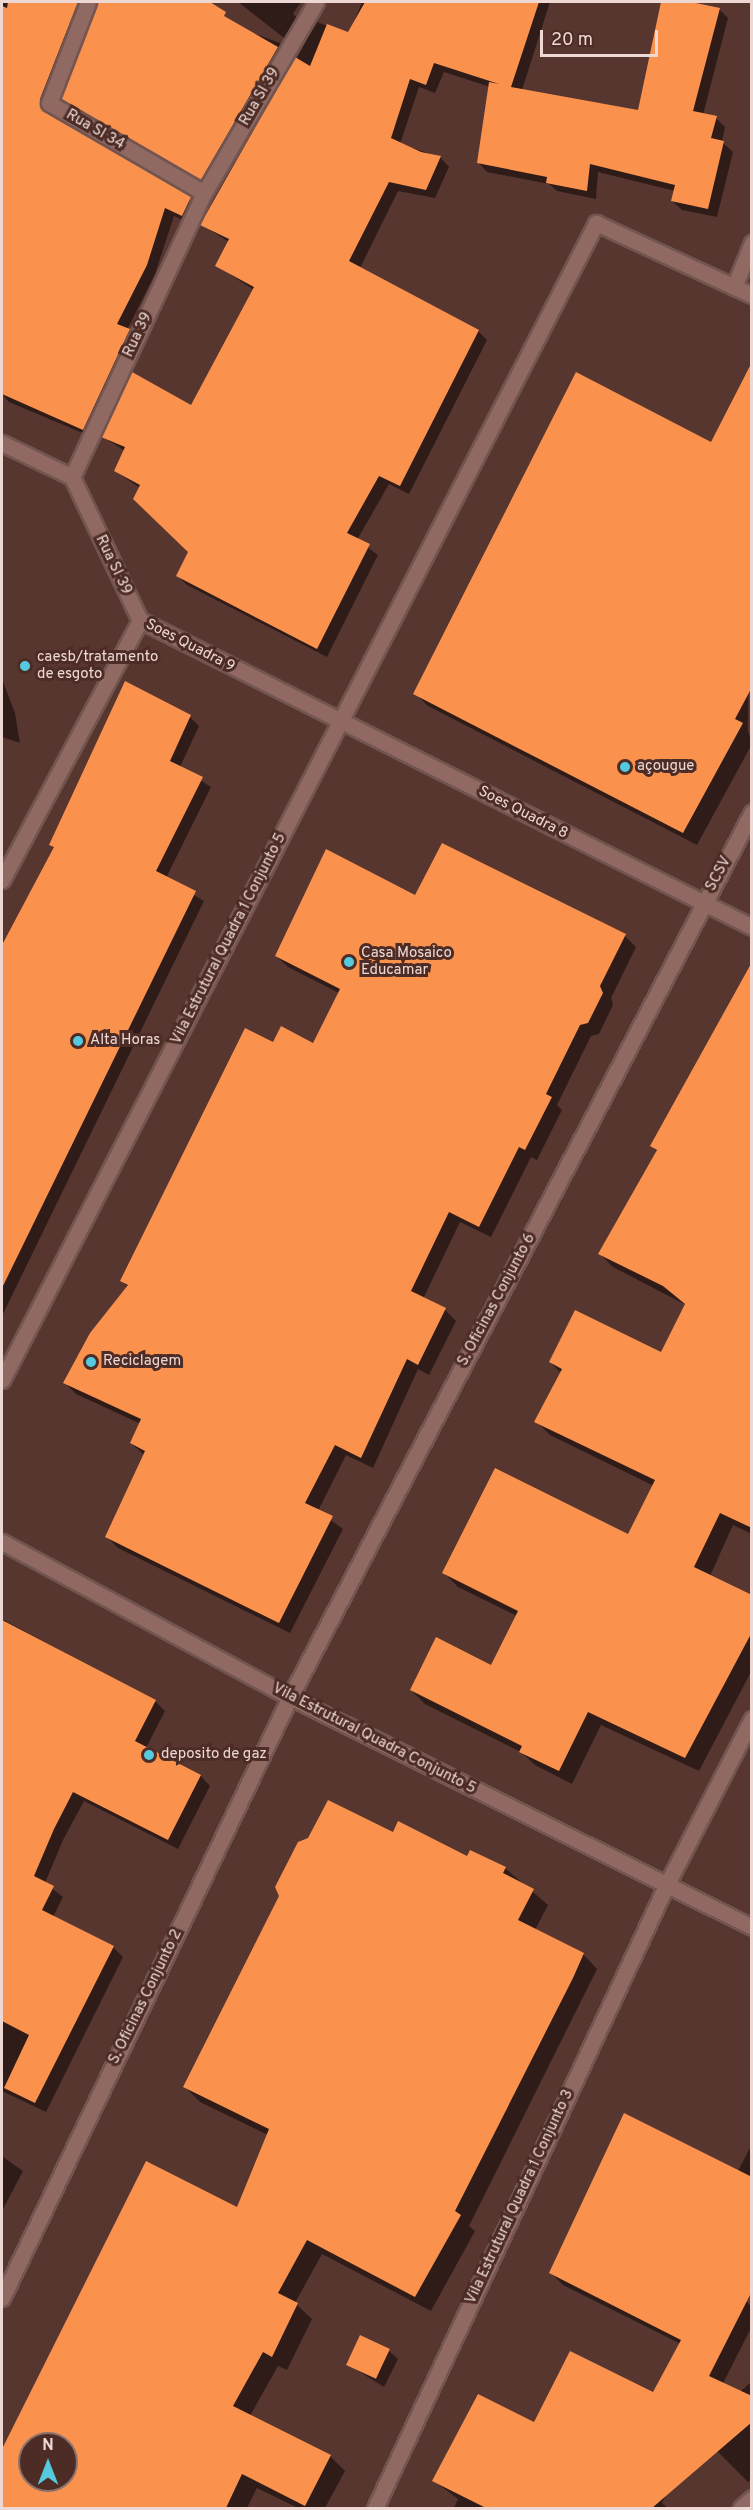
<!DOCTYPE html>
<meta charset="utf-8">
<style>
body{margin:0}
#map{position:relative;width:753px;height:2510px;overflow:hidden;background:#583630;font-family:Overpass,sans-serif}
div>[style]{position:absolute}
.shadow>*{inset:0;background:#0007}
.building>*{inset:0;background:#fa924e;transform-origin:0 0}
.roads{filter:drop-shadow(2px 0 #725550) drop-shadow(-2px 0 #725550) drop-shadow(0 2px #725550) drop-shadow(0 -2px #725550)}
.service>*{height:15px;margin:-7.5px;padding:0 7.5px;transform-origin:7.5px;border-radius:7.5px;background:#8f6962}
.minor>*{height:15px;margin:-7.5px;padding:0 7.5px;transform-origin:7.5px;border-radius:7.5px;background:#8f6962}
.tertiary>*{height:15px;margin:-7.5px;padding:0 7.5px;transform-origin:7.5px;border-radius:7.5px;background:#8f6962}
.dots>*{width:16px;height:16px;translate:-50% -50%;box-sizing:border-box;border:3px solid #4d2c26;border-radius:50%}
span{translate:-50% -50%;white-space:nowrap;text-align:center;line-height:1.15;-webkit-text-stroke:6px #4d2c26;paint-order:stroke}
.street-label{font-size:15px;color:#eed8d4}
.poi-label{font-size:15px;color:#eed8d4}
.left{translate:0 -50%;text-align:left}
.frame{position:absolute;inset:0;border:3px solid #eed8d4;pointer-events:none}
.north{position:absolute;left:18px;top:2432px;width:60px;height:60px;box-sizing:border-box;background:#4d2c26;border:2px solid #8d716c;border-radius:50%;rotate:0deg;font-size:16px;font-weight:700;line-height:24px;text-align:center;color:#eed8d4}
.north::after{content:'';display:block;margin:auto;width:21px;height:27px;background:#55cadf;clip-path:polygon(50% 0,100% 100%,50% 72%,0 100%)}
.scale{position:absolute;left:540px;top:30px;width:118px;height:27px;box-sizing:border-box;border:3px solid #eed8d4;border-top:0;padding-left:8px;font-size:18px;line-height:21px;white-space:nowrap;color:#eed8d4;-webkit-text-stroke:4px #4d2c26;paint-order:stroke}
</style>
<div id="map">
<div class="shadow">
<i style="clip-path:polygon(2px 2px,167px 2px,280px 43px,289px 52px,210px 187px,63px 98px,99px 5px,87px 7px,49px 114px,199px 207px,191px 224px,174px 216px,155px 274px,127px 330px,138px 339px,92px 437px,9px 402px,2px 394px,11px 369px,2px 366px)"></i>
<i style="clip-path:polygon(238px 2px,301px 2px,293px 14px,305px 24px,293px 45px)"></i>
<i style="clip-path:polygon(362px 2px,550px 2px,522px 90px,639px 112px,663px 2px,719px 9px,728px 18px,703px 115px,716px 118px,725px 127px,722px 142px,733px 152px,717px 217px,682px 210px,672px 201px,675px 191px,598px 172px,596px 199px,557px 191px,549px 184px,487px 172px,478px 162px,490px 87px,444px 72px,435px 93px,419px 87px,400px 144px,440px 157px,449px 167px,435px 198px,398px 191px,360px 268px,478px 331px,487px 340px,409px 494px,389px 484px,357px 540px,378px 555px,327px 657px,187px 585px,178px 576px,189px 552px,140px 488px,115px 471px,125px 451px,103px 437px,192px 407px,254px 290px,217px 266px,229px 242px,202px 225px,317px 22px,349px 34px)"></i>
<i style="clip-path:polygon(752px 365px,748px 731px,752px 744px,697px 845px,428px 706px,415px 693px,712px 444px)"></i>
<i style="clip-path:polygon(2px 679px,15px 713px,20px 743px,2px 737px)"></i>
<i style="clip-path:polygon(126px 683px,190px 717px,199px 726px,180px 767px,211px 787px,166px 878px,204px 901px,2px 1316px,2px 948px,55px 848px,51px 845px)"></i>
<i style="clip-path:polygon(443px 845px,625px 936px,636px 947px,611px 998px,613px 1005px,599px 1034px,591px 1036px,557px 1105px,562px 1110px,537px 1160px,531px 1157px,491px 1237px,460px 1222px,423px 1299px,445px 1310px,456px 1321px,429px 1375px,418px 1369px,373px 1468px,346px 1455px,318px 1511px,343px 1529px,290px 1633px,118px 1548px,106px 1536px,144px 1455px,131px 1443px,141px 1424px,76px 1394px,65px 1383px,128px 1287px,122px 1281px,273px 1044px,314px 1045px,339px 993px,288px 967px,276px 956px,416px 897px)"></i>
<i style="clip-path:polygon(752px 1000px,752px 1534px,733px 1525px,710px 1576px,752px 1597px,752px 1670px,699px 1771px,601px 1725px,572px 1784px,535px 1765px,521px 1752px,425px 1704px,411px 1690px,492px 1668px,517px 1616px,458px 1587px,444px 1573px,628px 1536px,654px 1486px,550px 1435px,536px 1421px,562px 1374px,550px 1362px,662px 1354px,686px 1305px,613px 1267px,600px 1254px,657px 1152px,652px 1146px)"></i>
<i style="clip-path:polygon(2px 1619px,155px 1701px,165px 1711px,146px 1748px,201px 1776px,210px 1786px,178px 1849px,84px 1801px,63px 1840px,45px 1883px,63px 1897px,53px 1917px,113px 1947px,123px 1957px,46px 2112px,2px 2091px)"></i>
<i style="clip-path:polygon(evenodd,394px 1834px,468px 1858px,471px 1852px,506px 1869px,548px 1905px,535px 1930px,583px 1954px,597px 1969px,469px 2226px,475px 2231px,431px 2311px,322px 2254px,295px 2303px,312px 2319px,287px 2370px,278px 2366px,250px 2416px,330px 2456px,345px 2471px,325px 2508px,298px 2508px,257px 2488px,247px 2508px,2px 2508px,2px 2452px,147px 2163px,238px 2209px,268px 2135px,200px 2102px,185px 2087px,394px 1834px,30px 2444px,66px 2444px,66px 2480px,30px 2480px,30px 2444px)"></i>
<i style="clip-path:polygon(752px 2144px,752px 2267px,680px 2232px,752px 2307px,752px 2326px,700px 2429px,752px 2381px,752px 2479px,748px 2482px,698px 2432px,662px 2503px,668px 2508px,454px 2508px,458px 2499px,434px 2481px,535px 2424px,654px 2394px,681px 2344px,563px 2285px,551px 2273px,738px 2171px)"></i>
<i style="clip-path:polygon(2px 2156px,23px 2171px,2px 2211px)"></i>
<i style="clip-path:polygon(389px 2351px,398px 2359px,384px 2387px,347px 2364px)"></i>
</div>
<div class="building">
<i style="clip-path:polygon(8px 2px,78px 2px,40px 99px,41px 108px,191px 197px,182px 216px,165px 208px,147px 265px,117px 324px,130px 329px,83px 430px,2px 394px,2px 6px,7px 8px)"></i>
<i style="clip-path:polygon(98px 2px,210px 2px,226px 12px,224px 16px,278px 47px,201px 180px,61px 99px)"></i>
<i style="clip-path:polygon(365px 2px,539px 2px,511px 87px,638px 110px,661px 2px,691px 2px,720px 8px,693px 111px,717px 116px,711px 138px,724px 141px,708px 209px,671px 201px,675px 185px,590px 164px,587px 191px,546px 183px,547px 177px,477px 163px,489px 82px,499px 84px,434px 63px,426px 85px,410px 79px,391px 138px,421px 152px,441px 156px,426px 190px,389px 182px,349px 261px,479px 330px,400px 486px,379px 476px,347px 533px,370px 544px,317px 649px,176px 576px,188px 552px,133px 499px,140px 485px,114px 471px,125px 447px,101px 437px,132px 372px,191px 405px,254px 287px,215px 266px,229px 239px,200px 225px,295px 57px,310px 66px,327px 24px,348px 32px)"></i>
<i style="clip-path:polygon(752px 362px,752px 687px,735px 719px,743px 723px,683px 833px,413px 694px,576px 372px,711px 442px)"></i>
<i style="clip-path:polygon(125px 681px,191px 715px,170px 761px,203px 777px,156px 871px,196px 891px,2px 1288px,2px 945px,54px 847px,49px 845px)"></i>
<i style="clip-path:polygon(442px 843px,626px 934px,600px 986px,603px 993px,588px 1023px,580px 1025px,546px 1094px,552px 1097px,525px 1150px,519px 1147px,479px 1227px,449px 1212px,411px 1291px,446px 1308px,418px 1365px,407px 1359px,361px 1458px,335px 1445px,305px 1503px,333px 1516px,279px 1623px,105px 1537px,145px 1451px,130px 1443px,141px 1419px,63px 1383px,90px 1333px,128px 1285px,120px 1281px,245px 1028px,273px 1042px,281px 1026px,313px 1043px,340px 989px,275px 956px,326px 849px,415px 895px)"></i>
<i style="clip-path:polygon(752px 962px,752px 1528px,720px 1513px,694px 1567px,752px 1595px,752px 1632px,685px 1758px,588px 1712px,559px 1771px,519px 1752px,522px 1746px,410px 1690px,436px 1637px,491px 1665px,518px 1611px,442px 1573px,495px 1468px,628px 1534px,655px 1480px,534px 1422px,562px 1369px,549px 1362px,575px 1310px,661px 1352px,685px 1304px,663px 1286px,598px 1254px,657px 1150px,650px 1146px)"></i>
<i style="clip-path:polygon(2px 1620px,156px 1700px,135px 1741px,201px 1775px,168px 1840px,73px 1792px,54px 1829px,34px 1876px,54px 1886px,42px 1910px,114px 1946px,35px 2103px,4px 2088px,29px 2035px,2px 2021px)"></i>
<i style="clip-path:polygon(evenodd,328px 1800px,393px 1832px,398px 1821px,467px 1856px,470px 1850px,506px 1867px,503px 1873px,534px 1889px,518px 1920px,584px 1953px,573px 1978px,455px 2211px,461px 2215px,415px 2297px,307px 2240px,278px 2293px,298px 2303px,272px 2357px,263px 2352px,233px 2406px,331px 2455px,305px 2506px,242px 2474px,226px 2508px,2px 2508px,2px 2449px,146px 2161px,237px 2207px,269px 2129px,183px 2087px,279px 1896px,275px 1887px,298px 1842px,308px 1838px,328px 1800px,30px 2444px,66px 2444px,66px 2480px,30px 2480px,30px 2444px)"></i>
<i style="clip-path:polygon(624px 2113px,752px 2177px,752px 2291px,709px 2376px,752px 2396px,752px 2422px,652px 2508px,486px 2508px,432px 2481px,478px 2394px,534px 2422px,570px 2351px,653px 2392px,681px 2340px,549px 2273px)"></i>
<i style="left:360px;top:2335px;width:33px;height:33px;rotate:25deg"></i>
</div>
<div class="roads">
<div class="service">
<i style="left:734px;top:287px;width:48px;rotate:-67.8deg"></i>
</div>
<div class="minor">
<i style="left:88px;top:2px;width:108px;rotate:111.1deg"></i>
<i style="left:49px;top:103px;width:179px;rotate:30.1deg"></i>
<i style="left:2px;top:443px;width:78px;rotate:25.9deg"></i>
<i style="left:72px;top:477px;width:313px;rotate:-65.1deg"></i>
<i style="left:204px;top:193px;width:221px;rotate:-59.6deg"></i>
<i style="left:72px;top:477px;width:158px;rotate:64.6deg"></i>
<i style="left:140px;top:620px;width:685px;rotate:26.64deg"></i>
<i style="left:2px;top:880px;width:294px;rotate:-62deg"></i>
<i style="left:2px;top:1380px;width:1301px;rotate:-62.82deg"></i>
<i style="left:596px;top:223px;width:172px;rotate:24.8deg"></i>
<i style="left:2px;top:2298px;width:666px;rotate:-64.4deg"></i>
<i style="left:290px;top:1697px;width:998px;rotate:-62.43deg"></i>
<i style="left:375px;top:2508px;width:687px;rotate:-64.93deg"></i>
<i style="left:666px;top:1886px;width:188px;rotate:-62.8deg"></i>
</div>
<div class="tertiary">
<i style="left:2px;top:1542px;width:327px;rotate:28.3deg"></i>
<i style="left:290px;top:1697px;width:516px;rotate:26.47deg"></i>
<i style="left:741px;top:2508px;width:15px;rotate:-42deg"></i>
</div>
</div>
<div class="dots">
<i style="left:25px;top:666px;background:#55cadf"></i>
<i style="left:625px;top:767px;background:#55cadf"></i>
<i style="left:349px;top:962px;background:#55cadf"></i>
<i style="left:78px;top:1041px;background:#55cadf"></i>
<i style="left:91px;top:1362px;background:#55cadf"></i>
<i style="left:149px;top:1755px;background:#55cadf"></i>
</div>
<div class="street-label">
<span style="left:260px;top:97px;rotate:-60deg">Rua Sl 39</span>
<span style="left:95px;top:130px;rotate:30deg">Rua Sl 34</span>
<span style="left:138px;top:335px;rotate:-65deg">Rua 39</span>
<span style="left:113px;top:565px;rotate:64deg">Rua Sl 39</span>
<span style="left:190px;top:646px;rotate:27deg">Soes Quadra 9</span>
<span style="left:523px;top:813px;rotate:27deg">Soes Quadra 8</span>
<span style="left:719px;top:874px;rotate:-62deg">SCSV</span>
<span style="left:229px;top:939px;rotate:-63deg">Vila Estrutural Quadra 1 Conjunto 5</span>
<span style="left:497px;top:1300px;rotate:-62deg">S. Oficinas Conjunto 6</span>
<span style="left:374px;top:1739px;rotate:27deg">Vila Estrutural Quadra Conjunto 5</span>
<span style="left:146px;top:1997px;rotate:-64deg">S. Oficinas Conjunto 2</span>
<span style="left:520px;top:2197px;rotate:-65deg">Vila Estrutural Quadra 1 Conjunto 3</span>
</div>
<div class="poi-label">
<span class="left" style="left:37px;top:666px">caesb/tratamento<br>de esgoto</span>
<span class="left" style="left:637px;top:767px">açougue</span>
<span class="left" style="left:361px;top:962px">Casa Mosaico<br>Educamar</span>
<span class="left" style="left:90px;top:1041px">Alta Horas</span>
<span class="left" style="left:103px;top:1362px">Reciclagem</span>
<span class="left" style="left:161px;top:1755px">deposito de gaz</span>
</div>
<div class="frame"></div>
<div class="north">N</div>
<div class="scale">20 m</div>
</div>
